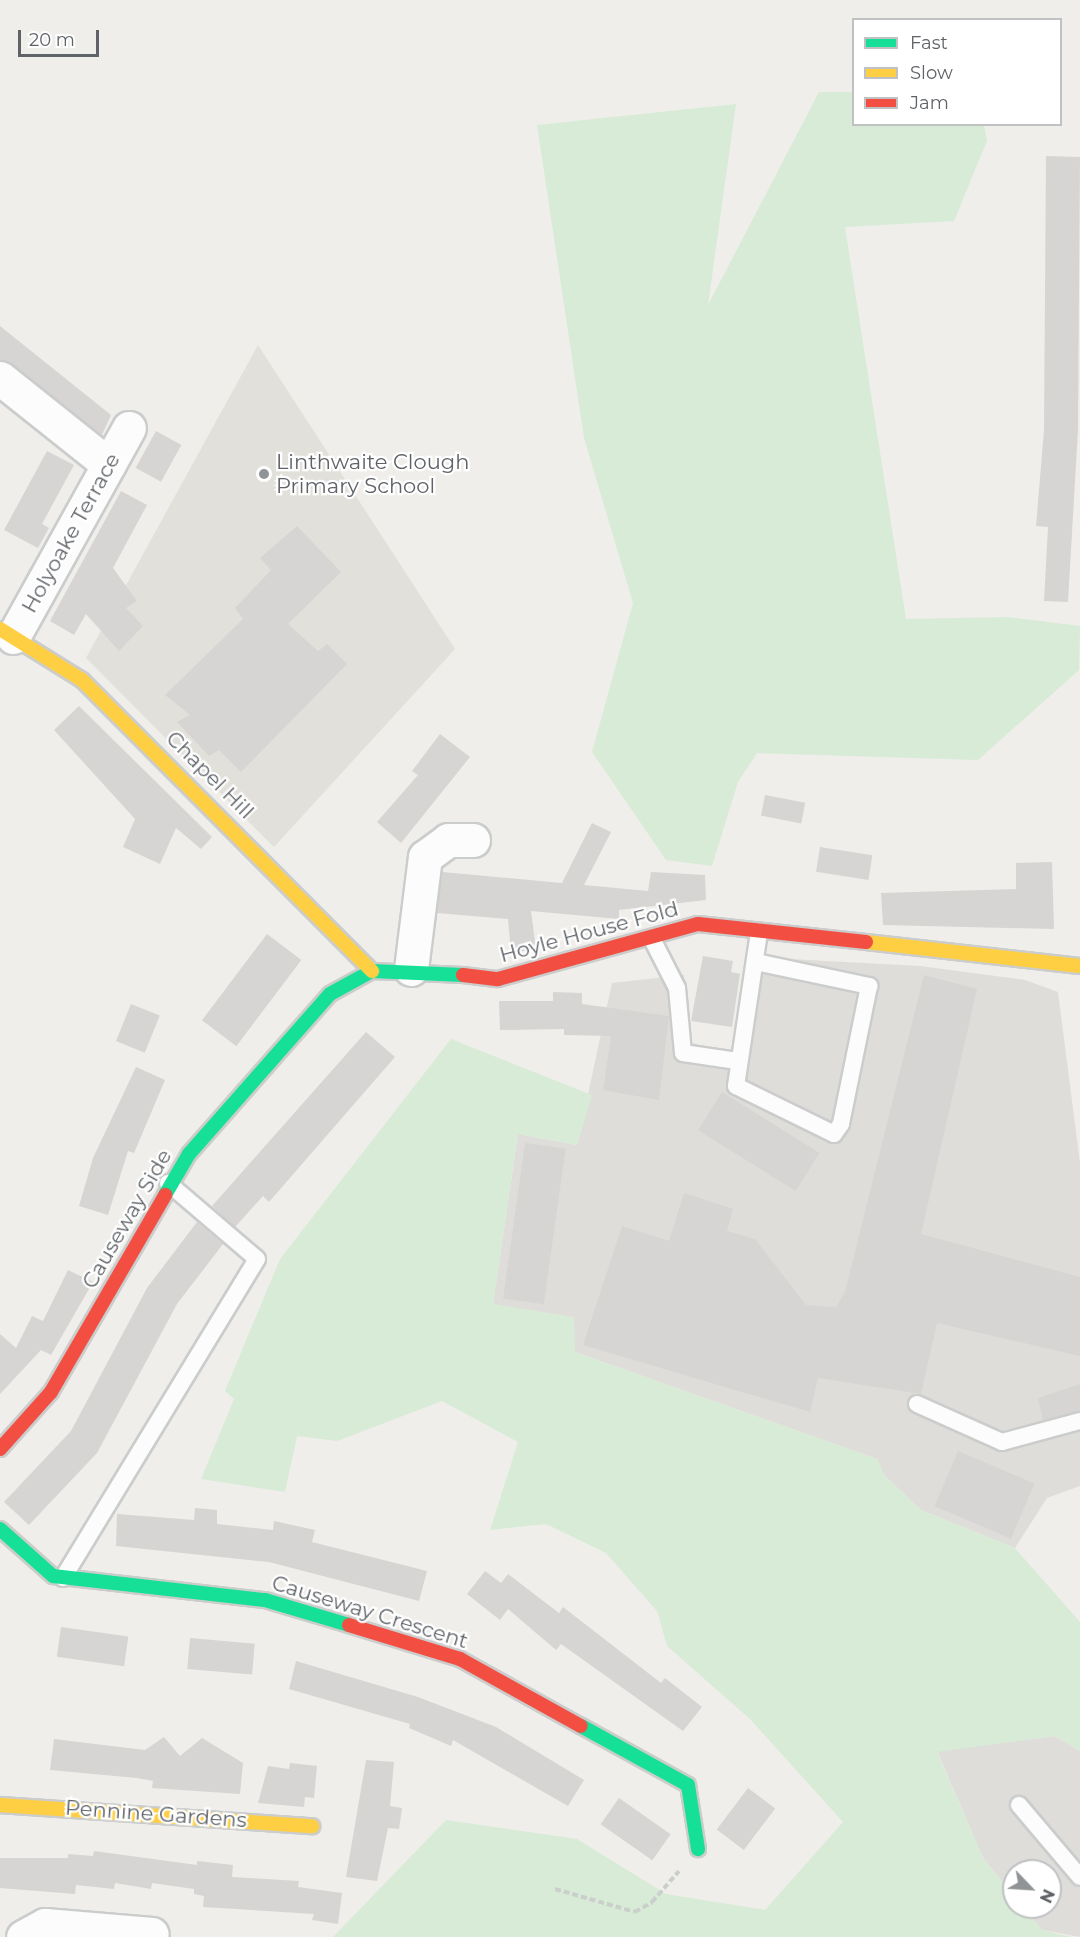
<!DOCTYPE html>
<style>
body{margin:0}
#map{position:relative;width:1080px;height:1937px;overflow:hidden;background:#efeeea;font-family:Montserrat,sans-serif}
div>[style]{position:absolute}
.industrial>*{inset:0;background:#dfddda}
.education>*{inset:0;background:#e2e0da}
.green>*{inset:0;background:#d8ebd6}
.building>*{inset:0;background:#d6d5d3;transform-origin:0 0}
.path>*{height:4px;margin-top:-2px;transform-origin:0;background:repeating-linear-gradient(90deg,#cacfcc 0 6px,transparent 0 9px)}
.roads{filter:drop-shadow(2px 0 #cbcccc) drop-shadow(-2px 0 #cbcccc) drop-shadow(0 2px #cbcccc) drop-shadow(0 -2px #cbcccc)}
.lane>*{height:16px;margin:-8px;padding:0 8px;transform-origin:8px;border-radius:8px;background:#fdfcfc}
.street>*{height:33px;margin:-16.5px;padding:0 16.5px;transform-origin:16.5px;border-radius:16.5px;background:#fdfcfc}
.fast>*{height:14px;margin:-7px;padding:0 7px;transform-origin:7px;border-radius:7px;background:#16e098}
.slow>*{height:14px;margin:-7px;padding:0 7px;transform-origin:7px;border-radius:7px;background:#ffcf43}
.jam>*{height:14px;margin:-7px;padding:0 7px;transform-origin:7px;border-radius:7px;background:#f24e42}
.dots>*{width:16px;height:16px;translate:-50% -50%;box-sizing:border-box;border:3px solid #fff;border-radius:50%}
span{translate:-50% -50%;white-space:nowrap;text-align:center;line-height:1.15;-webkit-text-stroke:4.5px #fff;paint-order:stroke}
.poi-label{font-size:21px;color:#5f6368}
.left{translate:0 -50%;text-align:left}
.street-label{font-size:21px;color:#5f6368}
.legend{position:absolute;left:852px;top:18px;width:210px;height:108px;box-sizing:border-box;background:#fff;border:2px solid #bfc1c3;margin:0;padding:8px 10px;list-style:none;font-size:18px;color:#5f6368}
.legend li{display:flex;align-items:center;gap:12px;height:30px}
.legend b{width:30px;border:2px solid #bfc1c3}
.north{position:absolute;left:1002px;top:1859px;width:60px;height:60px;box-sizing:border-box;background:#fff;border:2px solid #bfc1c3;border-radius:50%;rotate:115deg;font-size:16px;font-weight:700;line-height:24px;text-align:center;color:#5f6368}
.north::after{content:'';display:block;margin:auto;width:21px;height:27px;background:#919496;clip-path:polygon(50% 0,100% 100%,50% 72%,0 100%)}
.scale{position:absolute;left:18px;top:30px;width:81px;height:27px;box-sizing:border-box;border:3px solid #5f6368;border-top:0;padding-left:8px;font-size:18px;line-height:21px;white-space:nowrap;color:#5f6368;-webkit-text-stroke:4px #fff;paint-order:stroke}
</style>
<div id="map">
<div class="industrial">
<i style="clip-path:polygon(755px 957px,920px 966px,1025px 980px,1058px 992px,1080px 1163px,1080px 1486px,1047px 1498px,1015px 1548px,921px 1510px,884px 1475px,877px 1459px,575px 1352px,493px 1304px,518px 1134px,577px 1145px,612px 983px,684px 975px,688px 1042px,730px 1053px)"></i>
<i style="clip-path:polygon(1055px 1736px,1080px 1751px,1080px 1937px,1042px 1930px,1023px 1907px,1050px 1907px,1050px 1871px,1014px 1871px,1014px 1896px,983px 1858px,937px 1751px)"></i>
</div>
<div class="education">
<i style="clip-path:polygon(258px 345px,455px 649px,274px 847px,86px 658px)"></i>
</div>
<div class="green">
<i style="clip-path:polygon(819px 92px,853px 92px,854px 124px,984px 125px,987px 141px,954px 221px,845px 227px,906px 619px,1007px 617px,1080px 626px,1079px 670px,978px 760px,757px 753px,738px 782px,712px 866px,666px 860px,592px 752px,633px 603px,584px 438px,537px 125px,736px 104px,708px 305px)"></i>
<i style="clip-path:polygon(451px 1039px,592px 1095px,577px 1145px,518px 1134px,493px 1304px,574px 1317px,575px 1352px,877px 1459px,884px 1475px,921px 1510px,1015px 1548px,1080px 1622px,1080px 1751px,1055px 1736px,937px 1752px,983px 1858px,1014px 1896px,1014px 1907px,1023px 1907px,1042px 1930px,1071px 1937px,333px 1937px,446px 1820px,577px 1839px,666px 1894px,765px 1910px,843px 1822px,750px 1719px,667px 1646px,657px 1611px,606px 1553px,546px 1524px,490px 1530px,518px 1442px,442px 1401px,337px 1441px,297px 1436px,285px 1492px,201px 1479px,234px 1399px,225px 1391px,280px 1259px)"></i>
</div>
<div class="building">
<i style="clip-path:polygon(1046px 156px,1080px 157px,1078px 429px,1068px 602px,1044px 601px,1048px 527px,1036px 526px,1044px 430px)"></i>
<i style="clip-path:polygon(0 326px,111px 415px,102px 435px,0 360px)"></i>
<i style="left:156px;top:431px;width:29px;height:42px;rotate:29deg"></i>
<i style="clip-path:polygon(47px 451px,74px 465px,42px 524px,49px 528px,38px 548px,4px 530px)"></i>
<i style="clip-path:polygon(121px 491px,147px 505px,113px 568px,137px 601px,126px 608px,143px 626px,119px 651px,86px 614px,74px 635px,50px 621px)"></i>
<i style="clip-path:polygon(297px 526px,341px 572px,288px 624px,318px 651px,327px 644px,347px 664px,241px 772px,219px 750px,209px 756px,177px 722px,190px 715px,165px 695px,243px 619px,235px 608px,271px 570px,260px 558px)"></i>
<i style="clip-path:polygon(79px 706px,212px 837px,201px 849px,176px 828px,160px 864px,123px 847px,135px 819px,54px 730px)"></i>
<i style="clip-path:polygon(440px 734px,470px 757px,401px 843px,377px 822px,418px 775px,412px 771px)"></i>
<i style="left:765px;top:795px;width:41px;height:21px;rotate:11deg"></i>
<i style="clip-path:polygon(592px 823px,611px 832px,584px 885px,648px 891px,651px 872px,705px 875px,706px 900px,619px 910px,619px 919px,531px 911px,536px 949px,511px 953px,508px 919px,437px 913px,442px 872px,562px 883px)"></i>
<i style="left:820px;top:847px;width:53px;height:25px;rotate:9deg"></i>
<i style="clip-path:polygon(1052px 862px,1054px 929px,883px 925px,881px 893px,1016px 889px,1016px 863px)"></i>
<i style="left:267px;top:934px;width:43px;height:108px;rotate:37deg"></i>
<i style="clip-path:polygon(703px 956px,733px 961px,731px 972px,740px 974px,732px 1027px,691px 1021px)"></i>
<i style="clip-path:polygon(924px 975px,977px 989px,921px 1234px,1080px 1277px,1080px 1356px,937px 1323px,921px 1394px,818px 1378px,810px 1412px,583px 1345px,622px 1226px,669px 1241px,684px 1193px,733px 1209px,727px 1231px,755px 1239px,806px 1305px,836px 1307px,845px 1292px)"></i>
<i style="clip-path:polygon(553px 992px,582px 993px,582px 1004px,669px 1016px,659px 1100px,603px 1090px,611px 1036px,564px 1035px,564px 1029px,500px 1030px,499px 1001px,553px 1001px)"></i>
<i style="left:131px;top:1004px;width:31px;height:40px;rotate:22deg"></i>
<i style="clip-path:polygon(366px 1032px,395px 1057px,269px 1202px,263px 1196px,235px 1227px,212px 1206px)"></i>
<i style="clip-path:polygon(136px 1067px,165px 1080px,134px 1153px,128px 1151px,108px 1215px,79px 1206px,93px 1158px)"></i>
<i style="left:722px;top:1092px;width:115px;height:45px;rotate:32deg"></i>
<i style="left:525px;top:1143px;width:41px;height:157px;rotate:8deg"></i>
<i style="clip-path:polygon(197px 1222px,223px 1244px,177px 1304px,97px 1453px,29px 1525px,4px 1502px,71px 1431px,147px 1288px)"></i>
<i style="clip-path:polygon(68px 1270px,93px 1282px,51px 1355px,41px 1350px,0 1394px,0 1334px,16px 1348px,32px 1316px,43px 1321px)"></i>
<i style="clip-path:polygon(1080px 1384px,1080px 1411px,1043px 1420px,1038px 1398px)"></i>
<i style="left:958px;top:1451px;width:83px;height:60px;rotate:23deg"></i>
<i style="clip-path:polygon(195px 1508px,217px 1510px,217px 1524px,273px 1530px,274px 1521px,315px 1530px,312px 1542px,427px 1571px,419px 1601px,269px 1562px,116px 1546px,117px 1514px,194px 1520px)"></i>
<i style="clip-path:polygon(485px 1571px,501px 1583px,508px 1574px,559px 1613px,563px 1607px,661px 1683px,665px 1678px,702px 1707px,683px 1731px,561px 1644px,556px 1650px,508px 1609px,500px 1620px,467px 1594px)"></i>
<i style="left:61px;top:1627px;width:68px;height:30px;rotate:8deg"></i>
<i style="left:190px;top:1638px;width:65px;height:31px;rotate:5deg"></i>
<i style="clip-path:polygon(296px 1661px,418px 1697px,496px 1727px,584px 1780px,568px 1806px,453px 1740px,451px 1746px,409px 1728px,410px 1724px,289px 1689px)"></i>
<i style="clip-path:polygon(164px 1737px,180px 1756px,202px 1738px,243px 1763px,240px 1794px,152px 1788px,153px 1781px,137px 1778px,50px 1770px,54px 1739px,145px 1750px)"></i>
<i style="clip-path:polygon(366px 1760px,394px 1762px,390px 1806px,402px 1808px,399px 1829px,388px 1828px,377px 1881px,346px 1877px)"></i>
<i style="clip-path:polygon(290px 1763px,317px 1766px,314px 1798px,305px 1797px,304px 1807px,258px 1803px,268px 1766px,289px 1769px)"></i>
<i style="left:748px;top:1788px;width:34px;height:52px;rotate:37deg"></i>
<i style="left:619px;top:1798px;width:63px;height:32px;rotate:35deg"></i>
<i style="clip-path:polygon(94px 1851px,197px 1865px,197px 1861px,233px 1865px,232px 1877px,299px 1881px,298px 1887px,342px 1893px,338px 1924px,312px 1920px,314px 1914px,203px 1907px,204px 1896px,194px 1894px,194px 1889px,152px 1883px,151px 1889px,115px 1883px,114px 1889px,76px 1885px,75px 1894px,0 1888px,0 1858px,68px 1858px,68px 1854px,93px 1856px)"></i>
</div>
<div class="path">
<i style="left:555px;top:1889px;width:83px;rotate:16deg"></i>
<i style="left:635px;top:1912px;width:20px;rotate:-30deg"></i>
<i style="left:652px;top:1902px;width:41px;rotate:-48.9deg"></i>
</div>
<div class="roads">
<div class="lane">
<i style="left:652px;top:939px;width:55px;rotate:63deg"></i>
<i style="left:677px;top:988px;width:65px;rotate:84.7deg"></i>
<i style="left:683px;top:1053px;width:55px;rotate:8.4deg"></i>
<i style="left:756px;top:962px;width:116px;rotate:12deg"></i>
<i style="left:869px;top:986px;width:141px;rotate:101.5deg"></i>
<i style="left:841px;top:1124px;width:12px;rotate:125deg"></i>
<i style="left:834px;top:1134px;width:109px;rotate:-153.9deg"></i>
<i style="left:736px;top:1086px;width:156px;rotate:-81.5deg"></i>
<i style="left:917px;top:1404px;width:93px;rotate:24.1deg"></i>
<i style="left:1002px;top:1442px;width:81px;rotate:-15.1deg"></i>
<i style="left:63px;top:1578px;width:373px;rotate:-58.7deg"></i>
<i style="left:257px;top:1259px;width:117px;rotate:-139.5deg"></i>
<i style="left:1019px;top:1805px;width:94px;rotate:49.7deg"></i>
</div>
<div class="street">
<i style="left:0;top:378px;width:139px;rotate:38.6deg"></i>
<i style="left:13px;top:637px;width:239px;rotate:-61deg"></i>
<i style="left:411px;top:969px;width:113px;rotate:-82.9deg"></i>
<i style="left:425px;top:857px;width:29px;rotate:-36deg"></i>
<i style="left:448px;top:840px;width:25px"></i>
<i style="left:23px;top:1937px;width:25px;rotate:-29deg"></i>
<i style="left:45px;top:1925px;width:107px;rotate:4.8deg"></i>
</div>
<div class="fast">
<i style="left:165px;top:1195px;width:48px;rotate:-59.7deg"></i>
<i style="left:189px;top:1154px;width:213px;rotate:-48.6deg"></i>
<i style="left:330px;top:994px;width:48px;rotate:-28.7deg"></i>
<i style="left:372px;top:971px;width:91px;rotate:2.5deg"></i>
<i style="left:0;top:1529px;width:71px;rotate:41.6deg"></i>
<i style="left:53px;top:1576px;width:213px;rotate:6.5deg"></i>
<i style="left:265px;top:1600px;width:88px;rotate:16.6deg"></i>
<i style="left:581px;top:1726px;width:122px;rotate:28.9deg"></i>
<i style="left:688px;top:1785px;width:65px;rotate:81.1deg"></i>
</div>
<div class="slow">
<i style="left:0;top:629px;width:97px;rotate:31.9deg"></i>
<i style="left:82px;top:680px;width:411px;rotate:45.1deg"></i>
<i style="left:866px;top:942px;width:215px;rotate:6.4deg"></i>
<i style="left:0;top:1805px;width:313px;rotate:3.9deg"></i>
</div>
<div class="jam">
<i style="left:463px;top:975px;width:35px;rotate:7deg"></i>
<i style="left:498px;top:979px;width:207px;rotate:-15.4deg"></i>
<i style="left:698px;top:924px;width:169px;rotate:6.1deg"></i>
<i style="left:0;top:1449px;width:76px;rotate:-48.2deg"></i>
<i style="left:51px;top:1392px;width:228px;rotate:-59.9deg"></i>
<i style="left:349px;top:1625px;width:116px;rotate:17deg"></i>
<i style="left:460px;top:1659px;width:138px;rotate:29deg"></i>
</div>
</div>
<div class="dots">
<i style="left:264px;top:474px;background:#919496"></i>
</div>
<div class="poi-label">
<span class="left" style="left:276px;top:474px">Linthwaite Clough<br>Primary School</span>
</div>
<div class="street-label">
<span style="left:71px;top:533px;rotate:-61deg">Holyoake Terrace</span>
<span style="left:210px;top:775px;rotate:45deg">Chapel Hill</span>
<span style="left:589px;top:932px;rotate:-15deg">Hoyle House Fold</span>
<span style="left:127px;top:1219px;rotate:-60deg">Causeway Side</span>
<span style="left:370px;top:1612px;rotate:17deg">Causeway Crescent</span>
<span style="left:156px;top:1814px;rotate:4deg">Pennine Gardens</span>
</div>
<ul class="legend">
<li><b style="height:8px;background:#16e098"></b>Fast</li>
<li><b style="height:8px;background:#ffcf43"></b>Slow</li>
<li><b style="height:8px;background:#f24e42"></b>Jam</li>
</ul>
<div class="north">N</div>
<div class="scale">20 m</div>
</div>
